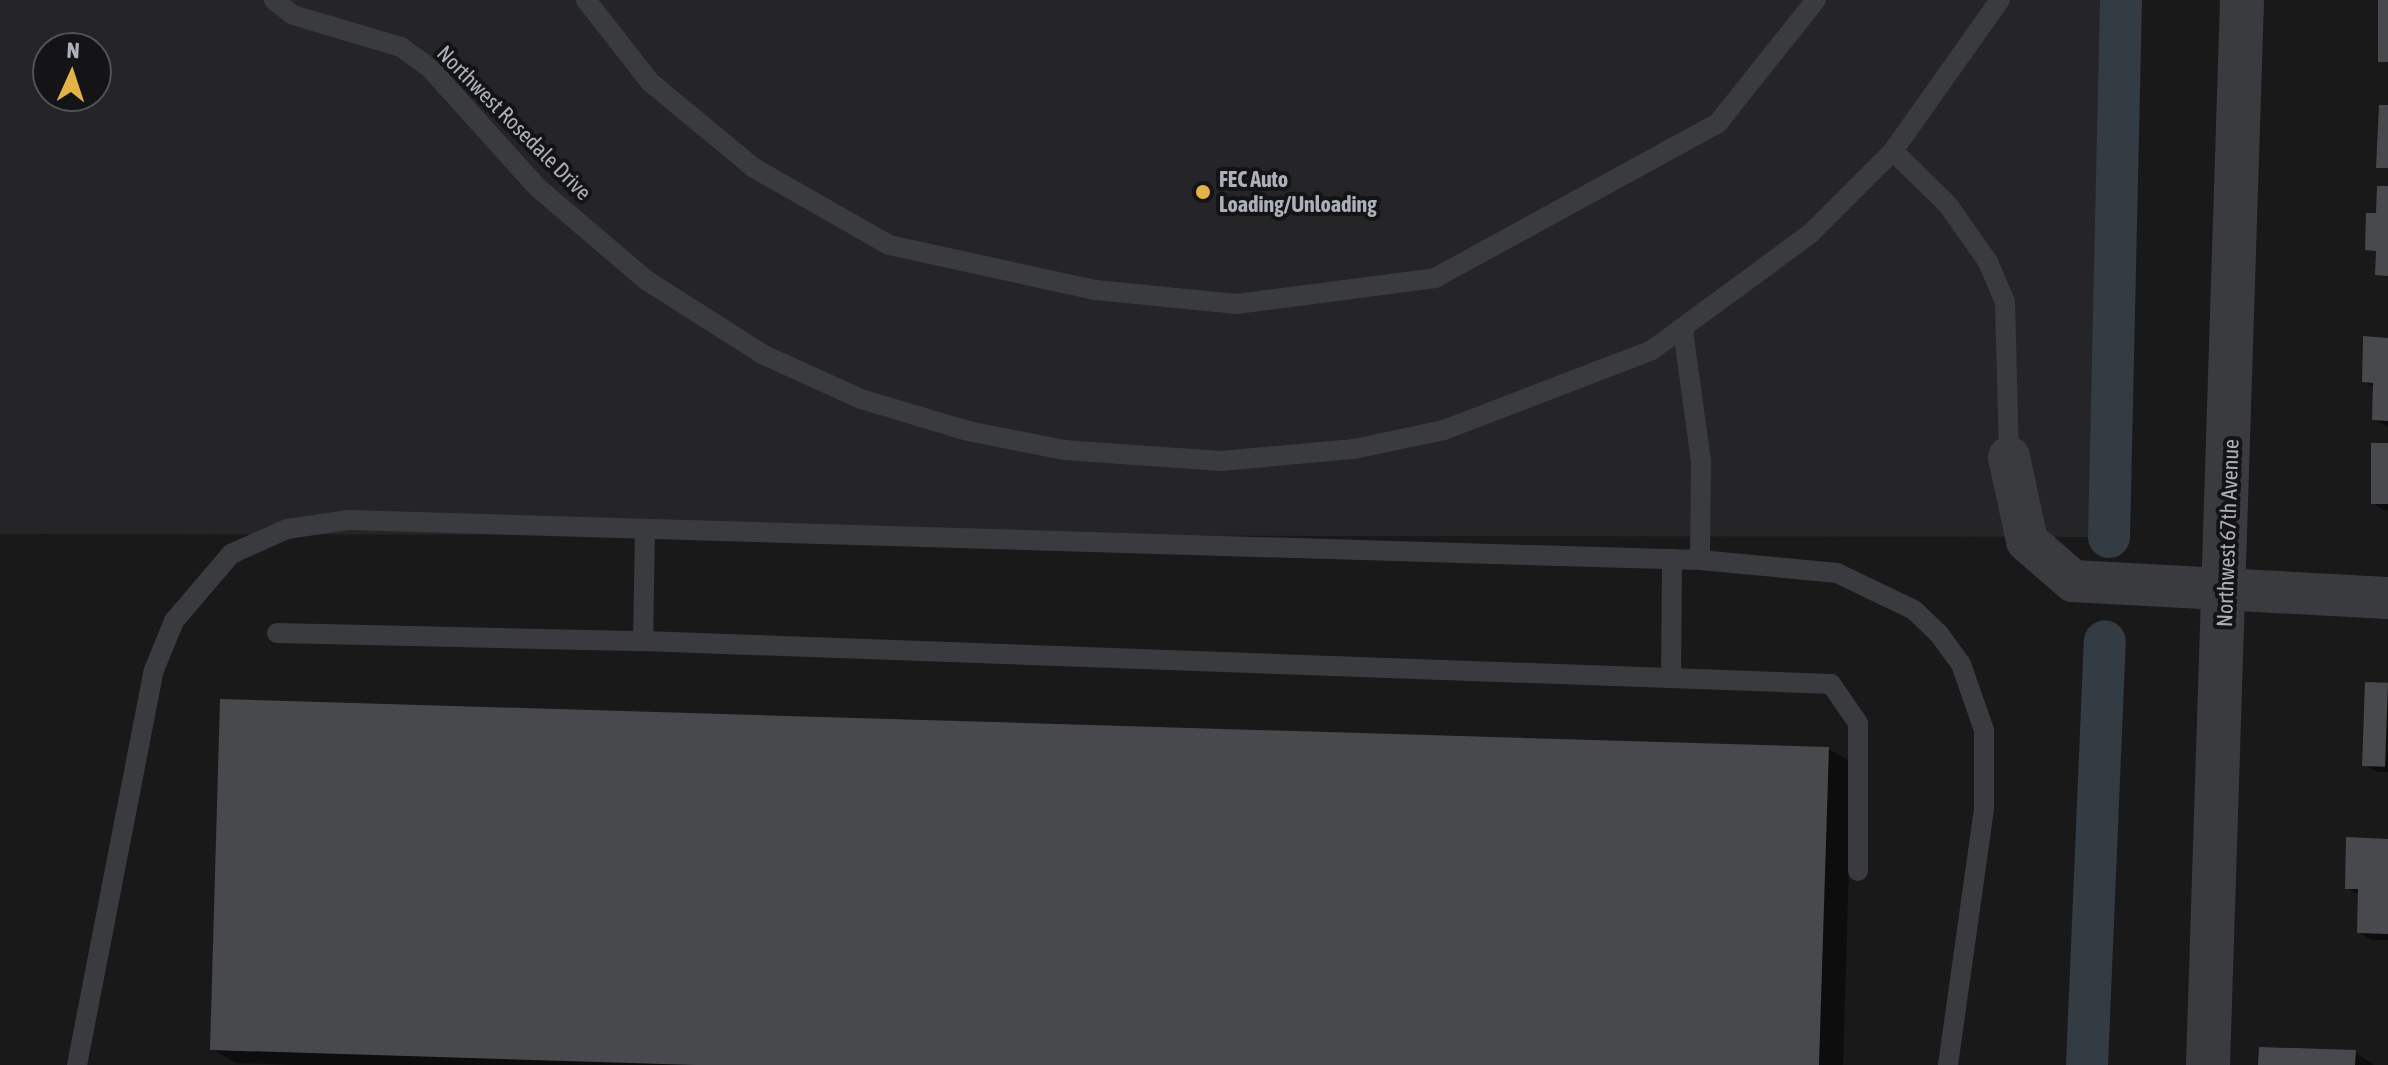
<!DOCTYPE html>
<style>
body{margin:0}
#map{position:relative;width:2388px;height:1065px;overflow:hidden;background:#19191a;font-family:"Asap Condensed",sans-serif}
div>[style]{position:absolute}
.built>*{inset:0;background:#252527}
.shadow>*{inset:0;background:#0007}
.canal>*{height:42px;margin:-21px;padding:0 21px;transform-origin:21px;border-radius:21px;background:#333b43}
.building>*{inset:0;background:#48494d;transform-origin:0 0}
.service>*{height:20px;margin:-10px;padding:0 10px;transform-origin:10px;border-radius:10px;background:#3a3b3f}
.minor>*{height:42px;margin:-21px;padding:0 21px;transform-origin:21px;border-radius:21px;background:#3a3b3f}
.tertiary>*{height:44px;margin:-22px;padding:0 22px;transform-origin:22px;border-radius:22px;background:#3a3b3f}
.dots>*{width:22px;height:22px;translate:-50% -50%;box-sizing:border-box;border:4px solid #141416;border-radius:50%}
span{translate:-50% -50%;white-space:nowrap;text-align:center;line-height:1.15;-webkit-text-stroke:8px #141416;paint-order:stroke}
.street-label{font-size:22px;color:#acb0b9}
.poi-label{font-size:22px;color:#acb0b9;font-weight:700}
.left{translate:0 -50%;text-align:left}
.north{position:absolute;left:32px;top:32px;width:80px;height:80px;box-sizing:border-box;background:#141416;border:2px solid #515257;border-radius:50%;rotate:3deg;font-size:22px;font-weight:700;line-height:32px;text-align:center;color:#acb0b9}
.north::after{content:'';display:block;margin:auto;width:28px;height:36px;background:#e3b348;clip-path:polygon(50% 0,100% 100%,50% 72%,0 100%)}
</style>
<div id="map">
<div class="built">
<i style="clip-path:polygon(evenodd,0 0,2115px 0,2109px 537px,0 534px,0 0,48px 48px,96px 48px,96px 96px,48px 96px,48px 48px)"></i>
</div>
<div class="shadow">
<i style="clip-path:polygon(2388px 339px,2388px 427px,2374px 419px,2375px 388px,2364px 381px)"></i>
<i style="clip-path:polygon(2388px 445px,2388px 510px,2384px 510px,2372px 503px)"></i>
<i style="clip-path:polygon(2388px 685px,2388px 772px,2378px 772px,2365px 765px)"></i>
<i style="clip-path:polygon(1828px 749px,1852px 762px,1843px 1065px,296px 1065px,236px 1063px,212px 1049px)"></i>
<i style="clip-path:polygon(2388px 841px,2388px 940px,2371px 940px,2359px 932px,2360px 895px,2347px 888px)"></i>
<i style="clip-path:polygon(2355px 1052px,2374px 1065px,2260px 1065px)"></i>
</div>
<div class="canal">
<i style="left:2109px;top:537px;width:537px;rotate:-88.72deg"></i>
<i style="left:2087px;top:1065px;width:424px;rotate:-87.6deg"></i>
</div>
<div class="building">
<i style="left:2378px;top:0;width:10px;height:62px"></i>
<i style="clip-path:polygon(2379px 105px,2388px 105px,2388px 168px,2376px 168px)"></i>
<i style="clip-path:polygon(2377px 186px,2388px 186px,2388px 276px,2375px 275px,2376px 251px,2365px 250px,2366px 213px,2376px 213px)"></i>
<i style="clip-path:polygon(2363px 336px,2388px 338px,2388px 421px,2372px 420px,2373px 383px,2362px 382px)"></i>
<i style="left:2371px;top:443px;width:17px;height:61px"></i>
<i style="left:2365px;top:682px;width:23px;height:84px;rotate:2deg"></i>
<i style="clip-path:polygon(220px 699px,1829px 747px,1819px 1065px,695px 1065px,210px 1050px)"></i>
<i style="clip-path:polygon(2346px 837px,2388px 839px,2388px 934px,2357px 933px,2358px 889px,2345px 889px)"></i>
<i style="clip-path:polygon(2259px 1047px,2356px 1050px,2355px 1065px,2258px 1065px)"></i>
</div>
<div class="service">
<i style="left:274px;top:0;width:24px;rotate:38deg"></i>
<i style="left:293px;top:15px;width:113px;rotate:16.5deg"></i>
<i style="left:401px;top:47px;width:34px;rotate:36deg"></i>
<i style="left:429px;top:67px;width:163px;rotate:48deg"></i>
<i style="left:538px;top:188px;width:142px;rotate:40.4deg"></i>
<i style="left:646px;top:280px;width:138px;rotate:32.5deg"></i>
<i style="left:762px;top:354px;width:109px;rotate:24.4deg"></i>
<i style="left:861px;top:399px;width:112px;rotate:16.7deg"></i>
<i style="left:968px;top:431px;width:98px;rotate:11.2deg"></i>
<i style="left:1064px;top:450px;width:157px;rotate:4deg"></i>
<i style="left:1221px;top:461px;width:134px;rotate:-5.2deg"></i>
<i style="left:1354px;top:449px;width:92px;rotate:-11.9deg"></i>
<i style="left:1444px;top:430px;width:223px;rotate:-21deg"></i>
<i style="left:1652px;top:350px;width:197px;rotate:-36.3deg"></i>
<i style="left:1811px;top:233px;width:116px;rotate:-45deg"></i>
<i style="left:1893px;top:151px;width:185px;rotate:-54.7deg"></i>
<i style="left:586px;top:0;width:104px;rotate:52deg"></i>
<i style="left:650px;top:82px;width:135px;rotate:39.6deg"></i>
<i style="left:754px;top:168px;width:155px;rotate:29.7deg"></i>
<i style="left:889px;top:245px;width:212px;rotate:12.3deg"></i>
<i style="left:1096px;top:290px;width:141px;rotate:5.7deg"></i>
<i style="left:1236px;top:304px;width:201px;rotate:-7.4deg"></i>
<i style="left:1435px;top:278px;width:323px;rotate:-28.7deg"></i>
<i style="left:1718px;top:123px;width:157px;rotate:-51.5deg"></i>
<i style="left:1893px;top:151px;width:77px;rotate:44.5deg"></i>
<i style="left:1948px;top:205px;width:70px;rotate:54.9deg"></i>
<i style="left:1988px;top:262px;width:43px;rotate:67deg"></i>
<i style="left:2005px;top:302px;width:155px;rotate:88.5deg"></i>
<i style="left:1683px;top:330px;width:132px;rotate:82.2deg"></i>
<i style="left:1701px;top:461px;width:99px;rotate:90.6deg"></i>
<i style="left:645px;top:529px;width:112px;rotate:91deg"></i>
<i style="left:643px;top:641px;width:1189px;rotate:2.07deg"></i>
<i style="left:1831px;top:684px;width:47px;rotate:55.3deg"></i>
<i style="left:1858px;top:723px;width:148px;rotate:90deg"></i>
<i style="left:277px;top:633px;width:366px;rotate:1.3deg"></i>
<i style="left:1671px;top:678px;width:119px;rotate:-89.5deg"></i>
<i style="left:77px;top:1065px;width:402px;rotate:-79deg"></i>
<i style="left:154px;top:670px;width:53px;rotate:-67.8deg"></i>
<i style="left:174px;top:621px;width:88px;rotate:-49.6deg"></i>
<i style="left:231px;top:554px;width:61px;rotate:-24.1deg"></i>
<i style="left:287px;top:529px;width:63px;rotate:-8.3deg"></i>
<i style="left:349px;top:520px;width:1352px;rotate:1.7deg"></i>
<i style="left:1700px;top:560px;width:138px;rotate:5.4deg"></i>
<i style="left:1837px;top:573px;width:85px;rotate:25.7deg"></i>
<i style="left:1914px;top:610px;width:35px;rotate:44deg"></i>
<i style="left:1939px;top:634px;width:37px;rotate:54deg"></i>
<i style="left:1961px;top:664px;width:70px;rotate:70.8deg"></i>
<i style="left:1984px;top:730px;width:79px;rotate:90deg"></i>
<i style="left:1984px;top:809px;width:259px;rotate:98deg"></i>
</div>
<div class="minor">
<i style="left:2009px;top:457px;width:86px;rotate:77.9deg"></i>
<i style="left:2027px;top:541px;width:61px;rotate:41deg"></i>
<i style="left:2073px;top:581px;width:315px;rotate:3.1deg"></i>
</div>
<div class="tertiary">
<i style="left:2208px;top:1065px;width:1066px;rotate:-88.17deg"></i>
</div>
<div class="dots">
<i style="left:1203px;top:192px;background:#e3b348"></i>
</div>
<div class="street-label">
<span style="left:514px;top:123px;rotate:45deg">Northwest Rosedale Drive</span>
<span style="left:2228px;top:533px;rotate:-88deg">Northwest 67th Avenue</span>
</div>
<div class="poi-label">
<span class="left" style="left:1219px;top:192px">FEC Auto<br>Loading/Unloading</span>
</div>
<div class="north">N</div>
</div>
